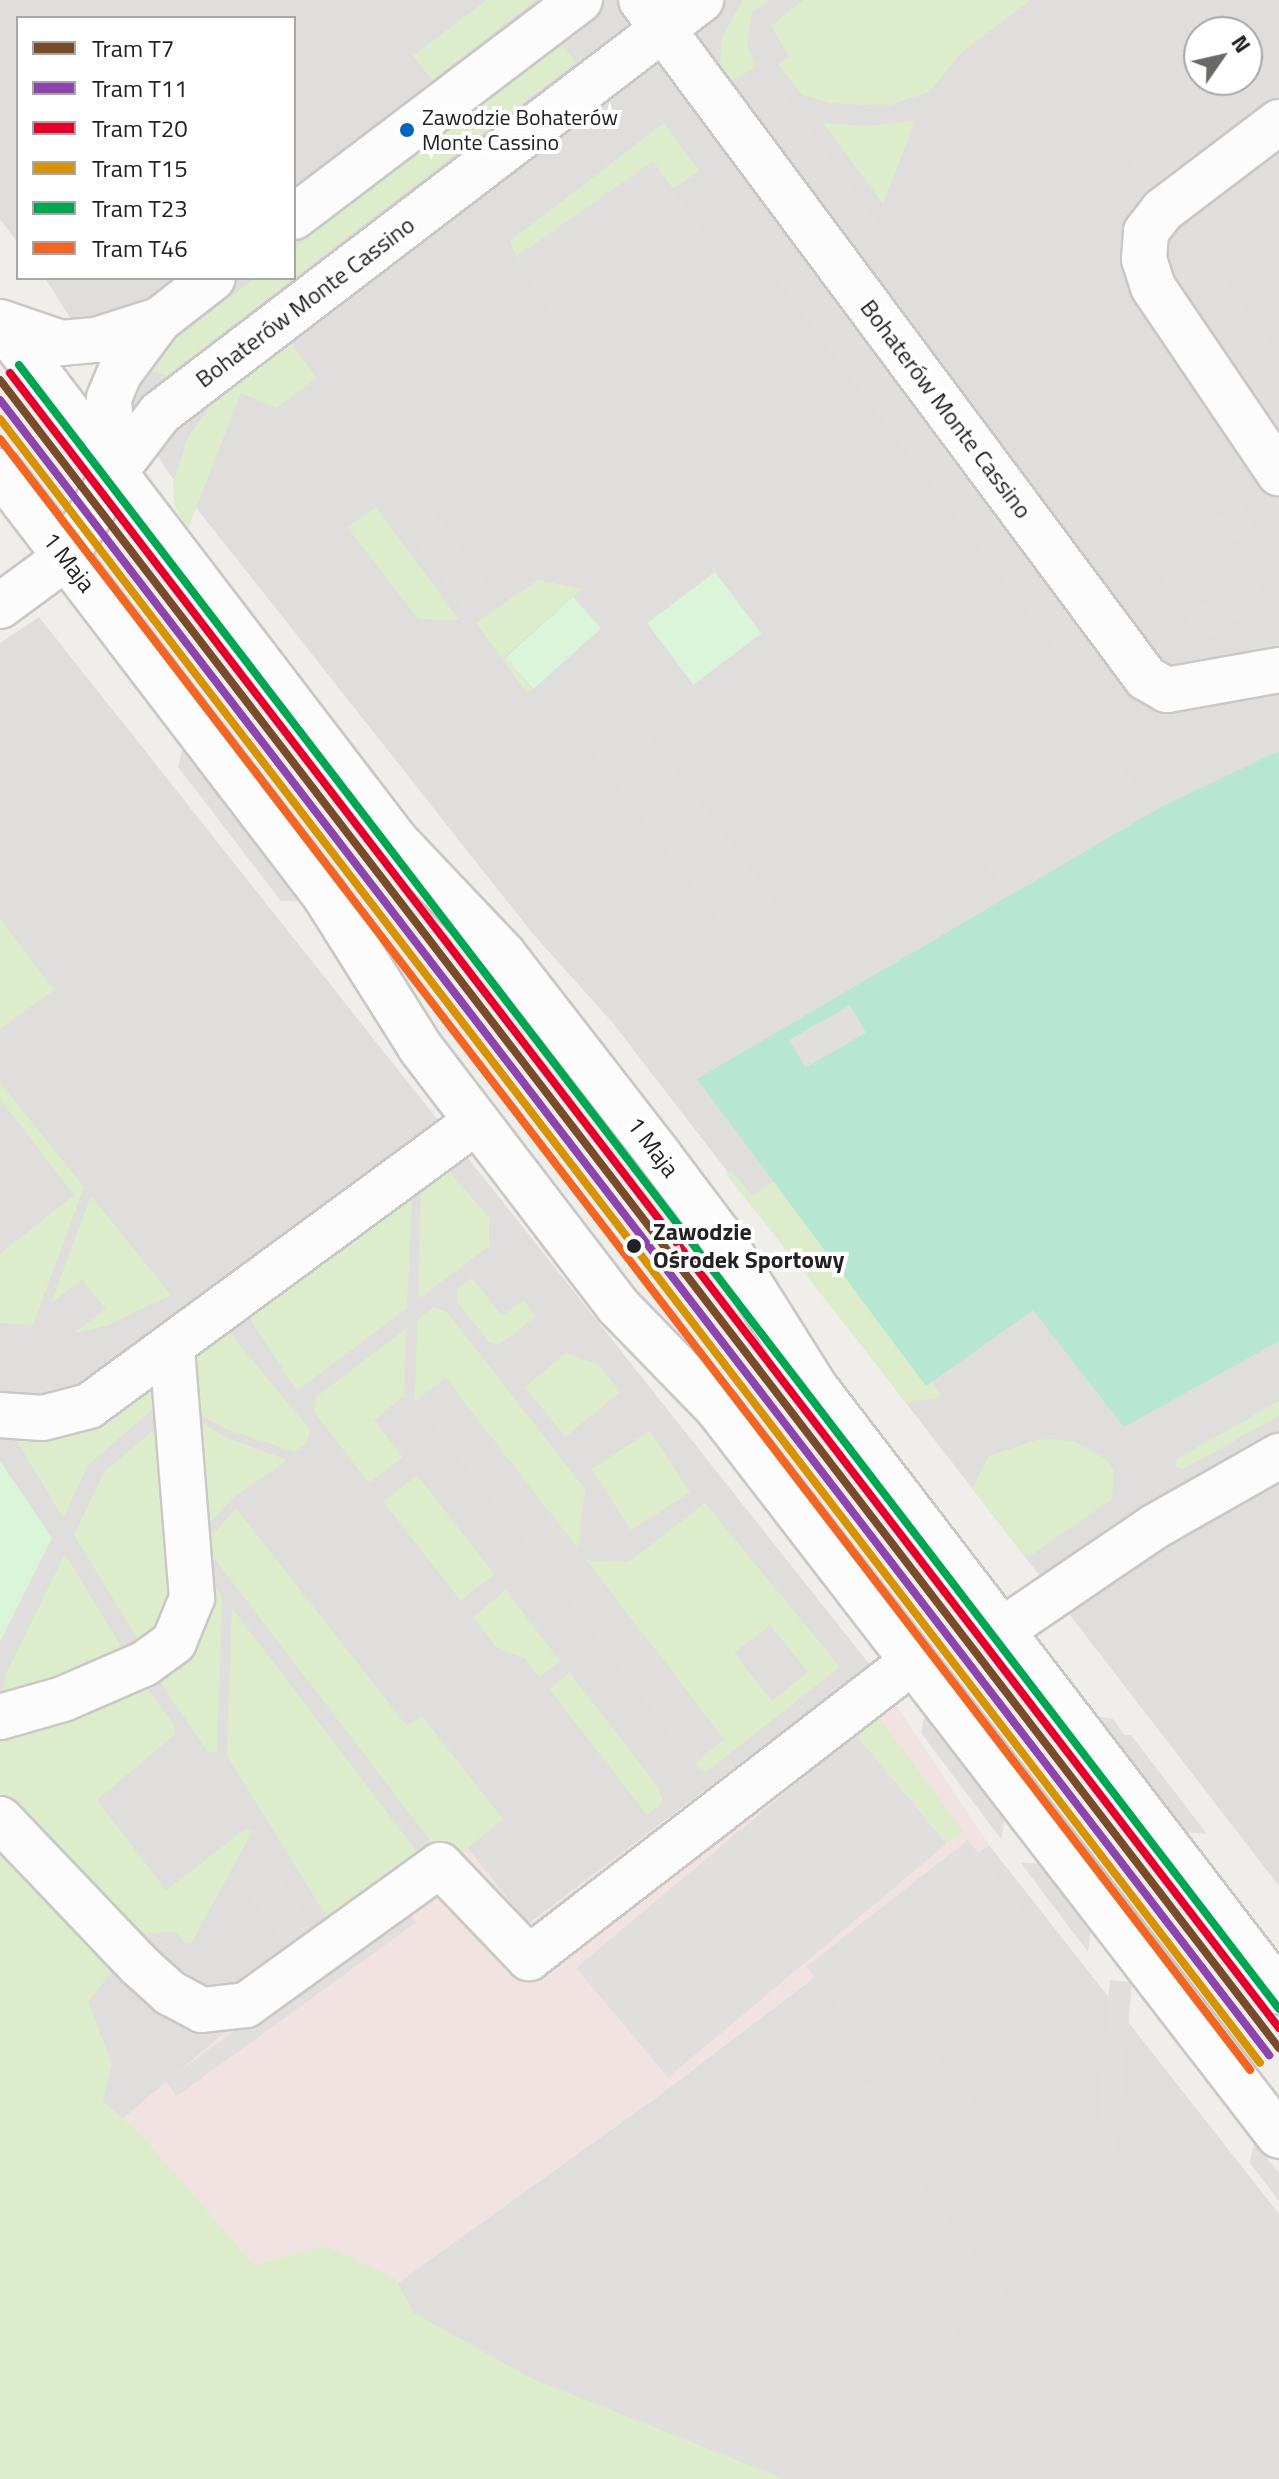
<!DOCTYPE html>
<meta charset="utf-8">
<style>
body{margin:0}
#map{position:relative;width:1279px;height:2479px;overflow:hidden;background:#f0eeeb;font-family:"Titillium Web",sans-serif}
div>[style]{position:absolute}
.residential>*{inset:0;background:#dfdedc}
.commercial>*{inset:0;background:#f1e3e1}
.grass>*{inset:0;background:#ddeccb;transform-origin:0 0}
.park>*{inset:0;background:#daf5da;transform-origin:0 0}
.pitch>*{inset:0;background:#b7e6d2}
.parking>*{inset:0;background:#e0dfde;transform-origin:0 0}
.roads{filter:drop-shadow(2px 0 #c9c8c7) drop-shadow(-2px 0 #c9c8c7) drop-shadow(0 2px #c9c8c7) drop-shadow(0 -2px #c9c8c7)}
.minor>*{height:44px;margin:-22px;padding:0 22px;transform-origin:22px;border-radius:22px;background:#fdfcfc}
.tram-1>*{height:8px;margin:-4px;padding:0 4px;transform-origin:4px;border-radius:4px;background:#7a4b2a}
.tram-2>*{height:8px;margin:-4px;padding:0 4px;transform-origin:4px;border-radius:4px;background:#8e44ad}
.tram-3>*{height:8px;margin:-4px;padding:0 4px;transform-origin:4px;border-radius:4px;background:#e4002b}
.tram-4>*{height:8px;margin:-4px;padding:0 4px;transform-origin:4px;border-radius:4px;background:#d79205}
.tram-5>*{height:8px;margin:-4px;padding:0 4px;transform-origin:4px;border-radius:4px;background:#00a651}
.tram-6>*{height:8px;margin:-4px;padding:0 4px;transform-origin:4px;border-radius:4px;background:#f26522}
.dots>*{width:22px;height:22px;translate:-50% -50%;box-sizing:border-box;border:4px solid #fff;border-radius:50%}
span{translate:-50% -50%;white-space:nowrap;text-align:center;line-height:1.15;-webkit-text-stroke:8px #fff;paint-order:stroke}
.bus-label{font-size:22px;color:#222}
.left{translate:0 -50%;text-align:left}
.street-label{font-size:24px;color:#222}
.stop-label{font-size:24px;color:#222;font-weight:700}
.legend{position:absolute;left:16px;top:16px;width:280px;height:264px;box-sizing:border-box;background:#fff;border:2px solid #a7a7a7;margin:0;padding:10px 14px;list-style:none;font-size:24px;color:#222}
.legend li{display:flex;align-items:center;gap:16px;height:40px}
.legend b{width:40px;border:2px solid #a7a7a7}
.north{position:absolute;left:1183px;top:16px;width:80px;height:80px;box-sizing:border-box;background:#fff;border:2px solid #a7a7a7;border-radius:50%;rotate:56deg;font-size:22px;font-weight:700;line-height:32px;text-align:center;color:#222}
.north::after{content:'';display:block;margin:auto;width:28px;height:36px;background:#6a6968;clip-path:polygon(50% 0,100% 100%,50% 72%,0 100%)}
</style>
<div id="map">
<div class="residential">
<i style="clip-path:polygon(evenodd,0 0,1279px 0,1279px 1886px,612px 1022px,533px 934px,168px 472px,45px 278px,294px 278px,294px 18px,18px 18px,18px 243px,0 219px,0 0,1199px 32px,1247px 32px,1247px 80px,1199px 80px,1199px 32px)"></i>
<i style="clip-path:polygon(39px 617px,870px 1665px,528px 1924px,458px 1837px,58px 2173px,0 2152px,0 643px)"></i>
<i style="clip-path:polygon(989px 1845px,1279px 2214px,1279px 2479px,121px 2479px,661px 2094px)"></i>
</div>
<div class="commercial">
<i style="clip-path:polygon(870px 1665px,989px 1845px,661px 2094px,244px 2394px,58px 2173px,458px 1836px,529px 1924px)"></i>
</div>
<div class="grass">
<i style="clip-path:polygon(487px 0,536px 0,432px 80px,413px 56px)"></i>
<i style="clip-path:polygon(743px 0,769px 0,752px 12px,747px 44px,756px 67px,728px 83px,720px 61px,723px 35px)"></i>
<i style="clip-path:polygon(803px 0,1031px 0,961px 53px,929px 92px,887px 106px,829px 103px,802px 95px,778px 64px,789px 57px,771px 26px)"></i>
<i style="clip-path:polygon(560px 43px,576px 62px,166px 376px,152px 371px,151px 358px,255px 278px,294px 278px,294px 248px)"></i>
<i style="clip-path:polygon(915px 121px,883px 204px,823px 123px,865px 126px)"></i>
<i style="clip-path:polygon(664px 123px,699px 171px,673px 189px,653px 162px,518px 263px,510px 241px)"></i>
<i style="clip-path:polygon(291px 343px,317px 378px,276px 408px,241px 393px,187px 531px,174px 504px,173px 483px,188px 437px,215px 400px)"></i>
<i style="clip-path:polygon(376px 507px,459px 620px,418px 619px,347px 527px)"></i>
<i style="clip-path:polygon(538px 580px,582px 589px,504px 657px,532px 689px,527px 693px,476px 623px)"></i>
<i style="clip-path:polygon(0 918px,54px 990px,0 1029px)"></i>
<i style="clip-path:polygon(0 1083px,84px 1187px,33px 1325px,0 1323px,0 1254px,74px 1195px,0 1099px)"></i>
<i style="clip-path:polygon(731px 1170px,753px 1196px,776px 1179px,941px 1394px,937px 1398px,907px 1403px,726px 1174px)"></i>
<i style="clip-path:polygon(449px 1171px,489px 1218px,489px 1246px,418px 1299px,421px 1192px)"></i>
<i style="clip-path:polygon(91px 1196px,171px 1295px,106px 1326px,74px 1333px,106px 1309px,82px 1280px,51px 1303px)"></i>
<i style="clip-path:polygon(412px 1198px,407px 1308px,297px 1391px,248px 1316px)"></i>
<i style="clip-path:polygon(472px 1278px,502px 1316px,523px 1300px,536px 1316px,499px 1345px,489px 1342px,458px 1303px,457px 1289px)"></i>
<i style="clip-path:polygon(434px 1307px,447px 1312px,585px 1489px,578px 1550px,446px 1378px,415px 1401px,417px 1320px)"></i>
<i style="clip-path:polygon(406px 1329px,404px 1396px,374px 1420px,403px 1457px,369px 1483px,314px 1412px,316px 1397px)"></i>
<i style="clip-path:polygon(231px 1334px,310px 1430px,307px 1443px,294px 1452px,226px 1429px,186px 1406px,190px 1356px,219px 1335px)"></i>
<i style="clip-path:polygon(566px 1353px,599px 1365px,620px 1392px,565px 1437px,525px 1387px)"></i>
<i style="clip-path:polygon(150px 1388px,163px 1392px,160px 1403px,88px 1465px,63px 1518px,12px 1433px)"></i>
<i style="clip-path:polygon(1279px 1401px,1279px 1416px,1183px 1469px,1176px 1467px,1177px 1459px)"></i>
<i style="clip-path:polygon(187px 1413px,223px 1436px,287px 1460px,233px 1498px,197px 1536px)"></i>
<i style="clip-path:polygon(167px 1419px,175px 1617px,142px 1646px,74px 1535px,104px 1472px)"></i>
<i style="left:650px;top:1431px;width:73px;height:70px;rotate:57deg"></i>
<i style="clip-path:polygon(1042px 1438px,1072px 1441px,1106px 1459px,1114px 1471px,1112px 1499px,1031px 1555px,1022px 1553px,972px 1488px,989px 1456px)"></i>
<i style="left:417px;top:1475px;width:126px;height:43px;rotate:52deg"></i>
<i style="clip-path:polygon(evenodd,705px 1503px,840px 1667px,706px 1772px,694px 1764px,724px 1739px,586px 1560px,629px 1562px,705px 1503px,770px 1625px,808px 1672px,772px 1701px,734px 1653px,770px 1625px)"></i>
<i style="clip-path:polygon(236px 1508px,407px 1726px,422px 1716px,503px 1819px,458px 1856px,446px 1841px,436px 1848px,204px 1545px)"></i>
<i style="clip-path:polygon(65px 1554px,127px 1656px,11px 1702px,4px 1690px,6px 1674px)"></i>
<i style="clip-path:polygon(202px 1568px,222px 1596px,217px 1751px,208px 1752px,155px 1675px)"></i>
<i style="clip-path:polygon(506px 1590px,560px 1661px,539px 1677px,525px 1659px,495px 1646px,473px 1617px)"></i>
<i style="clip-path:polygon(232px 1608px,424px 1861px,328px 1919px,227px 1756px)"></i>
<i style="clip-path:polygon(570px 1673px,658px 1787px,663px 1802px,647px 1815px,549px 1689px)"></i>
<i style="clip-path:polygon(142px 1681px,174px 1725px,174px 1735px,97px 1800px,166px 1890px,247px 1828px,252px 1832px,192px 1942px,185px 1943px,174px 1931px,131px 1936px,0 1796px,0 1733px)"></i>
<i style="clip-path:polygon(876px 1714px,963px 1831px,948px 1843px,855px 1734px)"></i>
<i style="clip-path:polygon(0 1849px,113px 1970px,88px 2002px,112px 2064px,103px 2101px,141px 2135px,254px 2265px,325px 2246px,395px 2278px,414px 2313px,531px 2378px,785px 2479px,0 2479px)"></i>
</div>
<div class="park">
<i style="left:715px;top:572px;width:77px;height:85px;rotate:53deg"></i>
<i style="left:573px;top:597px;width:42px;height:91px;rotate:48deg"></i>
<i style="clip-path:polygon(0 1461px,52px 1538px,0 1642px)"></i>
</div>
<div class="pitch">
<i style="clip-path:polygon(1279px 751px,1279px 1341px,1124px 1427px,1033px 1310px,926px 1386px,697px 1079px,1161px 807px)"></i>
</div>
<div class="parking">
<i style="clip-path:polygon(1279px 48px,1279px 102px,1142px 206px,1132px 161px,1237px 80px,1247px 80px,1247px 73px)"></i>
<i style="left:779px;top:88px;width:171px;height:37px;rotate:54deg"></i>
<i style="clip-path:polygon(1279px 142px,1279px 190px,1207px 245px,1184px 214px)"></i>
<i style="left:653px;top:161px;width:90px;height:171px;rotate:55deg"></i>
<i style="clip-path:polygon(1203px 250px,1279px 357px,1279px 431px,1168px 275px)"></i>
<i style="left:804px;top:255px;width:488px;height:36px;rotate:53deg"></i>
<i style="left:425px;top:499px;width:118px;height:33px;rotate:54deg"></i>
<i style="left:1240px;top:502px;width:30px;height:107px;rotate:57deg"></i>
<i style="left:1251px;top:574px;width:32px;height:78px;rotate:58deg"></i>
<i style="left:626px;top:705px;width:252px;height:55px;rotate:53deg"></i>
<i style="clip-path:polygon(183px 746px,303px 901px,281px 901px,178px 767px)"></i>
<i style="left:1112px;top:755px;width:34px;height:167px;rotate:52deg"></i>
<i style="left:850px;top:1005px;width:32px;height:70px;rotate:60deg"></i>
<i style="left:445px;top:1378px;width:217px;height:38px;rotate:52deg"></i>
<i style="left:586px;top:1560px;width:227px;height:38px;rotate:53deg"></i>
<i style="clip-path:polygon(925px 1713px,1005px 1818px,1001px 1839px,921px 1733px)"></i>
<i style="clip-path:polygon(1095px 1716px,1113px 1719px,1124px 1735px,1131px 1735px,1207px 1834px,1184px 1832px)"></i>
<i style="left:855px;top:1734px;width:143px;height:364px;rotate:50deg"></i>
<i style="left:968px;top:1840px;width:89px;height:205px;rotate:52deg"></i>
<i style="clip-path:polygon(1020px 1862px,1041px 1864px,1091px 1929px,1088px 1952px)"></i>
<i style="left:276px;top:1874px;width:75px;height:34px;rotate:55deg"></i>
<i style="left:405px;top:1907px;width:19px;height:296px;rotate:54deg"></i>
<i style="left:1110px;top:1980px;width:22px;height:174px;rotate:5deg"></i>
<i style="clip-path:polygon(922px 2037px,992px 2124px,918px 2182px,1006px 2293px,976px 2318px,963px 2302px,944px 2317px,977px 2358px,840px 2479px,785px 2479px,531px 2378px)"></i>
<i style="clip-path:polygon(1254px 2142px,1279px 2173px,1279px 2201px,1250px 2163px)"></i>
</div>
<div class="roads">
<div class="minor">
<i style="left:641px;top:0;width:845px;rotate:53.32deg"></i>
<i style="left:1146px;top:678px;width:24px;rotate:30deg"></i>
<i style="left:1167px;top:690px;width:114px;rotate:-10.1deg"></i>
<i style="left:1279px;top:122px;width:146px;rotate:142.8deg"></i>
<i style="left:1163px;top:210px;width:28px;rotate:128deg"></i>
<i style="left:1146px;top:232px;width:27px;rotate:94deg"></i>
<i style="left:1144px;top:259px;width:29px;rotate:72deg"></i>
<i style="left:1153px;top:287px;width:225px;rotate:55.9deg"></i>
<i style="left:294px;top:217px;width:359px;rotate:-37.2deg"></i>
<i style="left:0;top:322px;width:65px;rotate:19deg"></i>
<i style="left:61px;top:343px;width:35px;rotate:-5deg"></i>
<i style="left:96px;top:340px;width:66px;rotate:-17.6deg"></i>
<i style="left:0;top:323px;width:652px;rotate:52.6deg"></i>
<i style="left:396px;top:841px;width:157px;rotate:46.5deg"></i>
<i style="left:504px;top:955px;width:253px;rotate:52.2deg"></i>
<i style="left:659px;top:1155px;width:101px;rotate:53deg"></i>
<i style="left:720px;top:1236px;width:178px;rotate:57.8deg"></i>
<i style="left:815px;top:1387px;width:762px;rotate:52.51deg"></i>
<i style="left:0;top:471px;width:535px;rotate:52.59deg"></i>
<i style="left:325px;top:896px;width:178px;rotate:57.8deg"></i>
<i style="left:420px;top:1047px;width:325px;rotate:52.6deg"></i>
<i style="left:617px;top:1305px;width:145px;rotate:45.8deg"></i>
<i style="left:718px;top:1409px;width:918px;rotate:52.34deg"></i>
<i style="left:114px;top:473px;width:75px;rotate:-93.8deg"></i>
<i style="left:109px;top:398px;width:26px;rotate:-67deg"></i>
<i style="left:119px;top:374px;width:67px;rotate:-53.5deg"></i>
<i style="left:159px;top:320px;width:68px;rotate:-37.9deg"></i>
<i style="left:0;top:606px;width:81px;rotate:-36.4deg"></i>
<i style="left:65px;top:558px;width:98px;rotate:-60deg"></i>
<i style="left:114px;top:473px;width:76px;rotate:-52.5deg"></i>
<i style="left:160px;top:413px;width:681px;rotate:-37.36deg"></i>
<i style="left:0;top:1415px;width:43px;rotate:4deg"></i>
<i style="left:43px;top:1418px;width:48px;rotate:-14.6deg"></i>
<i style="left:89px;top:1406px;width:481px;rotate:-36.3deg"></i>
<i style="left:1001px;top:1631px;width:185px;rotate:-34.2deg"></i>
<i style="left:1154px;top:1527px;width:144px;rotate:-29.6deg"></i>
<i style="left:0;top:1717px;width:66px;rotate:-15.9deg"></i>
<i style="left:63px;top:1699px;width:88px;rotate:-23.4deg"></i>
<i style="left:144px;top:1664px;width:37px;rotate:-36deg"></i>
<i style="left:174px;top:1642px;width:48px;rotate:-67.8deg"></i>
<i style="left:192px;top:1598px;width:250px;rotate:-94.6deg"></i>
<i style="left:0;top:1819px;width:202px;rotate:46.4deg"></i>
<i style="left:139px;top:1965px;width:42px;rotate:42.1deg"></i>
<i style="left:170px;top:1993px;width:36px;rotate:28deg"></i>
<i style="left:202px;top:2010px;width:44px;rotate:-6.5deg"></i>
<i style="left:246px;top:2005px;width:239px;rotate:-35.8deg"></i>
<i style="left:440px;top:1865px;width:129px;rotate:46.3deg"></i>
<i style="left:529px;top:1958px;width:485px;rotate:-37.7deg"></i>
</div>
</div>
<div class="tram-1">
<i style="left:0;top:380px;width:2102px;rotate:52.52deg"></i>
</div>
<div class="tram-2">
<i style="left:0;top:400px;width:2086px;rotate:52.52deg"></i>
</div>
<div class="tram-3">
<i style="left:10px;top:373px;width:2086px;rotate:52.52deg"></i>
</div>
<div class="tram-4">
<i style="left:0;top:419px;width:2071px;rotate:52.53deg"></i>
</div>
<div class="tram-5">
<i style="left:19px;top:365px;width:2071px;rotate:52.53deg"></i>
</div>
<div class="tram-6">
<i style="left:0;top:439px;width:2055px;rotate:52.53deg"></i>
</div>
<div class="dots">
<i style="left:407px;top:130px;background:#0065bd"></i>
<i style="left:634px;top:1246px;background:#222"></i>
</div>
<div class="bus-label">
<span class="left" style="left:422px;top:130px">Zawodzie Bohaterów<br>Monte Cassino</span>
</div>
<div class="street-label">
<span style="left:305px;top:302px;rotate:-37deg">Bohaterów Monte Cassino</span>
<span style="left:946px;top:409px;rotate:53deg">Bohaterów Monte Cassino</span>
<span style="left:69px;top:562px;rotate:52deg">1 Maja</span>
<span style="left:653px;top:1147px;rotate:53deg">1 Maja</span>
</div>
<div class="stop-label">
<span class="left" style="left:653px;top:1246px">Zawodzie<br>Ośrodek Sportowy</span>
</div>
<ul class="legend">
<li><b style="height:10px;background:#7a4b2a"></b>Tram T7</li>
<li><b style="height:10px;background:#8e44ad"></b>Tram T11</li>
<li><b style="height:10px;background:#e4002b"></b>Tram T20</li>
<li><b style="height:10px;background:#d79205"></b>Tram T15</li>
<li><b style="height:10px;background:#00a651"></b>Tram T23</li>
<li><b style="height:10px;background:#f26522"></b>Tram T46</li>
</ul>
<div class="north">N</div>
</div>
